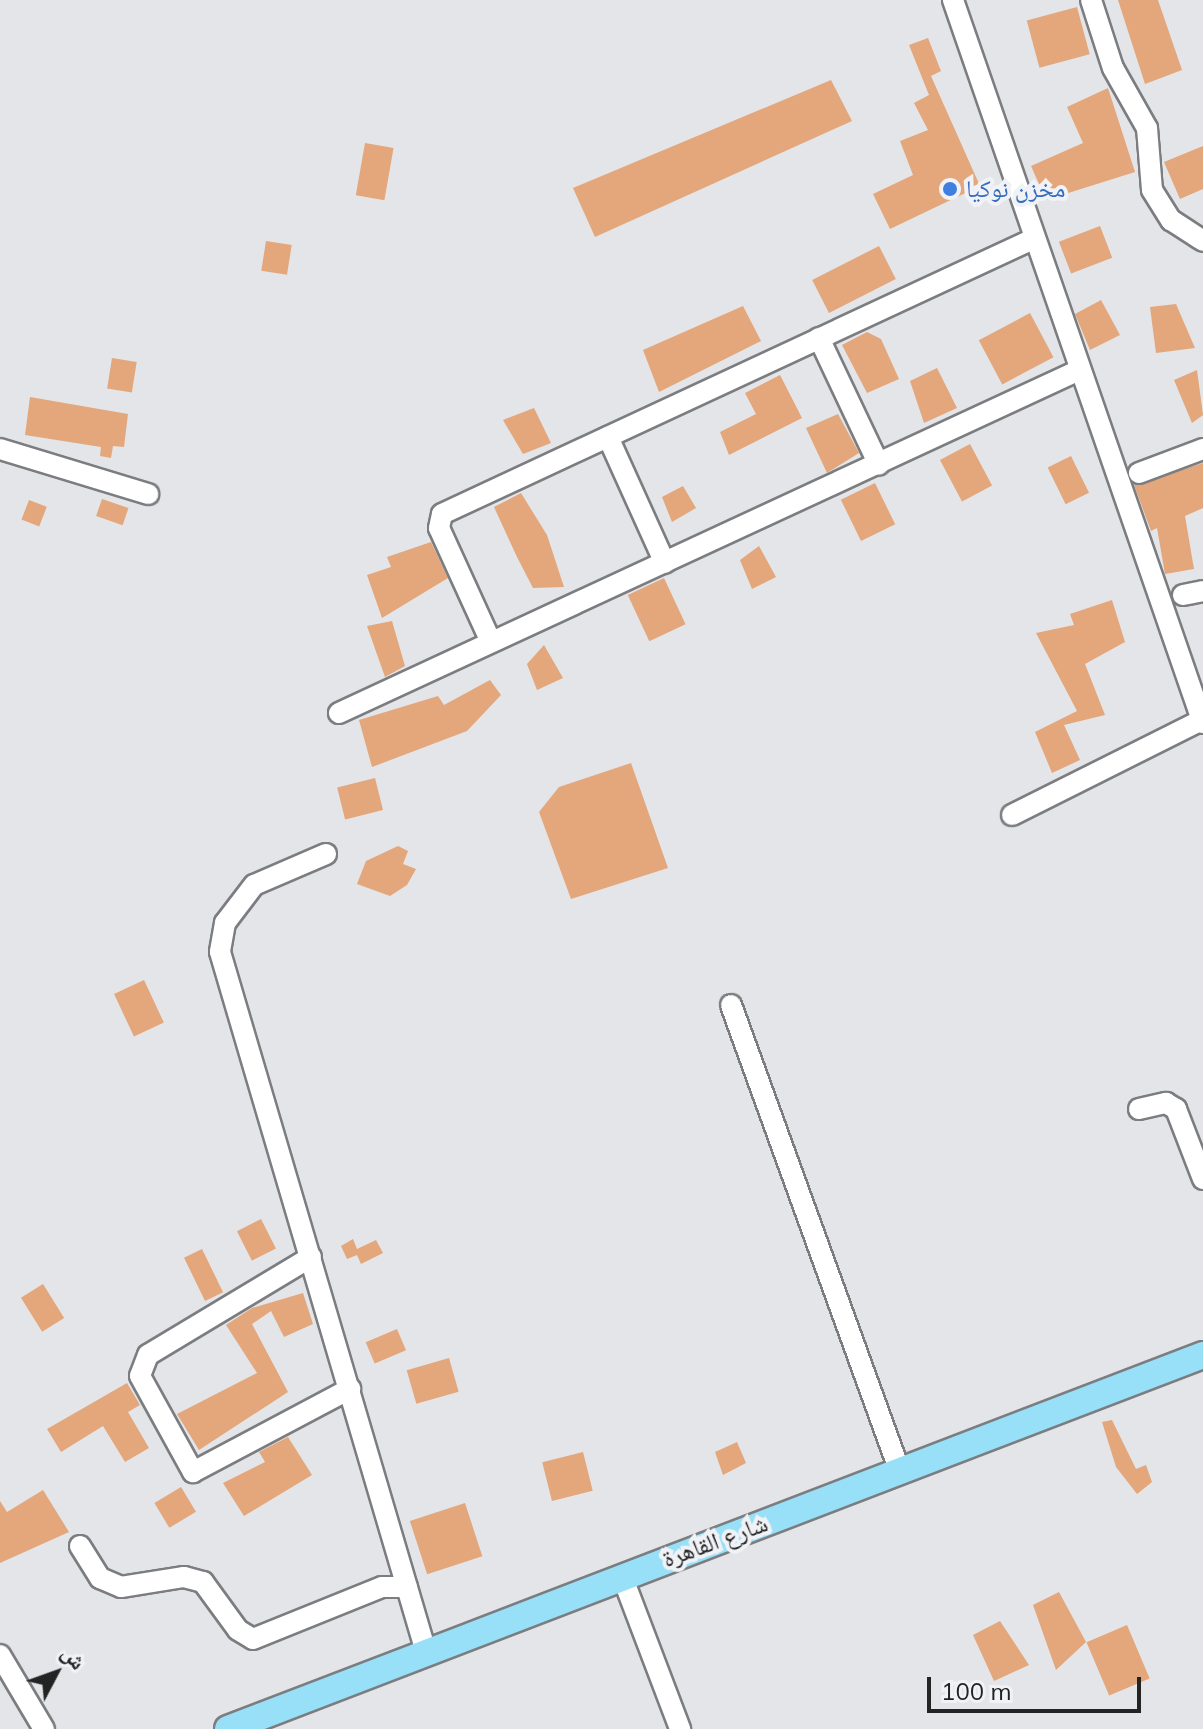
<!DOCTYPE html>
<meta charset="utf-8">
<style>
body{margin:0}
#map{position:relative;width:1203px;height:1729px;overflow:hidden;background:#e3e5e8;font-family:Mulish,"Noto Naskh Arabic",sans-serif}
div>[style]{position:absolute}
.building>*{inset:0;background:#e4a67b;transform-origin:0 0}
.roads{filter:drop-shadow(2px 0 #7b7d80) drop-shadow(-2px 0 #7b7d80) drop-shadow(0 2px #7b7d80) drop-shadow(0 -2px #7b7d80)}
.minor>*{height:20px;margin:-10px;padding:0 10px;transform-origin:10px;border-radius:10px;background:#fff}
.major>*{height:26px;margin:-13px;padding:0 13px;transform-origin:13px;border-radius:13px;background:#98dff8}
.dots>*{width:22px;height:22px;translate:-50% -50%;box-sizing:border-box;border:4px solid #f0f2f5;border-radius:50%}
span{translate:-50% -50%;white-space:nowrap;text-align:center;line-height:1.15;-webkit-text-stroke:8px #f0f2f5;paint-order:stroke}
.shop-label{font-size:24px;color:#366cbe}
.left{translate:0 -50%;text-align:left}
.street-label{font-size:24px;color:#232324}
.north{position:absolute;left:16px;top:1633px;width:80px;height:80px;-webkit-text-stroke:6px #f0f2f5;paint-order:stroke;rotate:49deg;font-size:22px;font-weight:700;line-height:32px;text-align:center;color:#232324}
.north::after{content:'';display:block;margin:auto;width:28px;height:36px;background:#232324;clip-path:polygon(50% 0,100% 100%,50% 72%,0 100%)}
.scale{position:absolute;left:927px;top:1677px;width:214px;height:36px;box-sizing:border-box;border:4px solid #232324;border-top:0;padding-left:10px;font-size:24px;line-height:28px;white-space:nowrap;color:#232324;-webkit-text-stroke:6px #f0f2f5;paint-order:stroke}
</style>
<div id="map">
<div class="building">
<i style="clip-path:polygon(1118px 0,1158px 0,1182px 70px,1145px 84px)"></i>
<i style="left:1077px;top:7px;width:49px;height:52px;rotate:75deg"></i>
<i style="clip-path:polygon(928px 38px,941px 71px,931px 76px,980px 186px,890px 229px,873px 194px,913px 175px,900px 141px,928px 130px,914px 103px,929px 95px,909px 45px)"></i>
<i style="clip-path:polygon(831px 80px,852px 121px,595px 237px,573px 188px)"></i>
<i style="clip-path:polygon(1108px 88px,1135px 172px,1046px 200px,1031px 166px,1083px 143px,1067px 107px)"></i>
<i style="left:365px;top:143px;width:29px;height:53px;rotate:10deg"></i>
<i style="clip-path:polygon(1203px 146px,1203px 189px,1180px 199px,1164px 162px)"></i>
<i style="left:1100px;top:226px;width:34px;height:44px;rotate:69deg"></i>
<i style="left:266px;top:241px;width:26px;height:30px;rotate:9deg"></i>
<i style="left:879px;top:246px;width:37px;height:75px;rotate:63deg"></i>
<i style="clip-path:polygon(1101px 300px,1120px 335px,1090px 350px,1075px 314px)"></i>
<i style="clip-path:polygon(1176px 304px,1195px 348px,1156px 353px,1150px 307px)"></i>
<i style="clip-path:polygon(743px 306px,761px 341px,659px 392px,643px 350px)"></i>
<i style="left:1030px;top:313px;width:50px;height:58px;rotate:62deg"></i>
<i style="clip-path:polygon(867px 332px,881px 339px,899px 379px,867px 393px,842px 345px)"></i>
<i style="left:112px;top:358px;width:25px;height:31px;rotate:9deg"></i>
<i style="clip-path:polygon(937px 368px,957px 408px,924px 423px,910px 381px)"></i>
<i style="clip-path:polygon(1197px 370px,1203px 415px,1192px 423px,1174px 380px)"></i>
<i style="clip-path:polygon(780px 375px,802px 418px,729px 455px,720px 432px,756px 414px,745px 393px)"></i>
<i style="clip-path:polygon(30px 397px,128px 414px,124px 447px,113px 446px,111px 458px,100px 456px,101px 447px,25px 435px)"></i>
<i style="clip-path:polygon(534px 408px,551px 443px,523px 454px,503px 420px)"></i>
<i style="clip-path:polygon(838px 414px,859px 453px,827px 473px,806px 428px)"></i>
<i style="left:970px;top:444px;width:47px;height:34px;rotate:62deg"></i>
<i style="left:1071px;top:456px;width:41px;height:26px;rotate:64deg"></i>
<i style="clip-path:polygon(1203px 463px,1203px 508px,1185px 516px,1194px 569px,1165px 574px,1157px 528px,1151px 531px,1134px 485px)"></i>
<i style="left:875px;top:483px;width:46px;height:38px;rotate:64deg"></i>
<i style="clip-path:polygon(683px 486px,696px 508px,672px 522px,662px 497px)"></i>
<i style="clip-path:polygon(521px 493px,547px 535px,564px 587px,533px 588px,517px 557px,494px 507px)"></i>
<i style="left:102px;top:499px;width:28px;height:18px;rotate:19deg"></i>
<i style="left:29px;top:500px;width:19px;height:21px;rotate:21deg"></i>
<i style="clip-path:polygon(431px 542px,448px 578px,382px 618px,367px 575px,391px 567px,387px 557px)"></i>
<i style="clip-path:polygon(759px 546px,776px 577px,752px 589px,740px 560px)"></i>
<i style="left:664px;top:578px;width:51px;height:40px;rotate:65deg"></i>
<i style="clip-path:polygon(1112px 600px,1125px 642px,1085px 664px,1105px 715px,1064px 725px,1080px 760px,1052px 773px,1035px 732px,1077px 711px,1036px 633px,1074px 625px,1070px 614px)"></i>
<i style="clip-path:polygon(392px 621px,405px 666px,385px 677px,367px 626px)"></i>
<i style="clip-path:polygon(544px 645px,563px 678px,537px 690px,527px 664px)"></i>
<i style="clip-path:polygon(490px 680px,501px 695px,467px 731px,372px 767px,359px 720px,438px 696px,444px 705px)"></i>
<i style="clip-path:polygon(631px 763px,668px 868px,571px 899px,539px 812px,559px 787px)"></i>
<i style="left:375px;top:778px;width:33px;height:39px;rotate:76deg"></i>
<i style="clip-path:polygon(398px 846px,408px 851px,403px 864px,416px 869px,407px 885px,390px 896px,357px 884px,366px 861px)"></i>
<i style="left:144px;top:980px;width:47px;height:33px;rotate:65deg"></i>
<i style="left:261px;top:1219px;width:33px;height:27px;rotate:63deg"></i>
<i style="clip-path:polygon(353px 1239px,357px 1249px,376px 1240px,383px 1253px,361px 1264px,357px 1255px,347px 1259px,341px 1246px)"></i>
<i style="left:202px;top:1249px;width:48px;height:20px;rotate:64deg"></i>
<i style="left:43px;top:1284px;width:40px;height:26px;rotate:58deg"></i>
<i style="clip-path:polygon(303px 1293px,313px 1324px,284px 1337px,271px 1311px,252px 1324px,288px 1392px,199px 1450px,177px 1414px,257px 1373px,226px 1325px,252px 1308px)"></i>
<i style="left:397px;top:1329px;width:23px;height:34px;rotate:67deg"></i>
<i style="left:449px;top:1358px;width:35px;height:44px;rotate:74deg"></i>
<i style="clip-path:polygon(127px 1383px,140px 1405px,128px 1412px,149px 1448px,125px 1462px,103px 1426px,61px 1452px,47px 1429px)"></i>
<i style="clip-path:polygon(1112px 1420px,1136px 1469px,1146px 1465px,1152px 1482px,1137px 1494px,1116px 1467px,1102px 1422px)"></i>
<i style="clip-path:polygon(288px 1437px,312px 1475px,244px 1516px,223px 1483px,265px 1462px,259px 1452px)"></i>
<i style="clip-path:polygon(737px 1442px,746px 1463px,723px 1475px,715px 1452px)"></i>
<i style="left:583px;top:1452px;width:40px;height:42px;rotate:76deg"></i>
<i style="left:181px;top:1487px;width:29px;height:31px;rotate:59deg"></i>
<i style="clip-path:polygon(43px 1490px,69px 1532px,0 1563px,0 1501px,7px 1512px)"></i>
<i style="left:465px;top:1503px;width:56px;height:58px;rotate:72deg"></i>
<i style="clip-path:polygon(1059px 1592px,1086px 1642px,1056px 1670px,1033px 1605px)"></i>
<i style="clip-path:polygon(1000px 1621px,1029px 1665px,994px 1681px,973px 1635px)"></i>
<i style="left:1127px;top:1625px;width:58px;height:44px;rotate:67deg"></i>
</div>
<div class="roads">
<div class="minor">
<i style="left:953px;top:0;width:765px;rotate:70.93deg"></i>
<i style="left:1091px;top:0;width:71px;rotate:72.1deg"></i>
<i style="left:1113px;top:68px;width:69px;rotate:60.5deg"></i>
<i style="left:1147px;top:128px;width:62px;rotate:85.4deg"></i>
<i style="left:1152px;top:190px;width:36px;rotate:58deg"></i>
<i style="left:1171px;top:220px;width:38px;rotate:33deg"></i>
<i style="left:819px;top:338px;width:140px;rotate:64.7deg"></i>
<i style="left:608px;top:437px;width:138px;rotate:65.7deg"></i>
<i style="left:0;top:449px;width:155px;rotate:16.9deg"></i>
<i style="left:1139px;top:473px;width:68px;rotate:-20.6deg"></i>
<i style="left:1183px;top:595px;width:20px;rotate:-11deg"></i>
<i style="left:491px;top:642px;width:125px;rotate:-114.5deg"></i>
<i style="left:439px;top:528px;width:14px;rotate:-78deg"></i>
<i style="left:442px;top:514px;width:652px;rotate:-24.95deg"></i>
<i style="left:339px;top:713px;width:813px;rotate:-24.86deg"></i>
<i style="left:1012px;top:815px;width:212px;rotate:-26.6deg"></i>
<i style="left:326px;top:854px;width:78px;rotate:156.7deg"></i>
<i style="left:254px;top:885px;width:48px;rotate:127.3deg"></i>
<i style="left:225px;top:923px;width:29px;rotate:100deg"></i>
<i style="left:220px;top:952px;width:730px;rotate:73.6deg"></i>
<i style="left:731px;top:1005px;width:497px;rotate:70.1deg"></i>
<i style="left:1139px;top:1109px;width:28px;rotate:-13deg"></i>
<i style="left:1166px;top:1103px;width:12px;rotate:31deg"></i>
<i style="left:1176px;top:1109px;width:75px;rotate:68.9deg"></i>
<i style="left:311px;top:1257px;width:190px;rotate:149deg"></i>
<i style="left:148px;top:1355px;width:22px;rotate:111deg"></i>
<i style="left:140px;top:1376px;width:110px;rotate:61.1deg"></i>
<i style="left:193px;top:1472px;width:178px;rotate:-27.9deg"></i>
<i style="left:80px;top:1546px;width:38px;rotate:58deg"></i>
<i style="left:100px;top:1578px;width:23px;rotate:23deg"></i>
<i style="left:121px;top:1587px;width:64px;rotate:-9deg"></i>
<i style="left:184px;top:1577px;width:20px;rotate:15deg"></i>
<i style="left:203px;top:1582px;width:59px;rotate:53.9deg"></i>
<i style="left:238px;top:1630px;width:17px;rotate:31deg"></i>
<i style="left:253px;top:1639px;width:139px;rotate:-22deg"></i>
<i style="left:382px;top:1587px;width:25px"></i>
<i style="left:622px;top:1576px;width:164px;rotate:69.2deg"></i>
<i style="left:0;top:1655px;width:86px;rotate:59.3deg"></i>
</div>
<div class="major">
<i style="left:228px;top:1729px;width:1044px;rotate:-20.99deg"></i>
</div>
</div>
<div class="dots">
<i style="left:950px;top:189px;background:#3f7fe0"></i>
</div>
<div class="shop-label">
<span class="left" style="left:966px;top:189px">مخزن نوكيا</span>
</div>
<div class="street-label">
<span style="left:715px;top:1541px;rotate:-20deg">شارع القاهرة</span>
</div>
<div class="north">ش</div>
<div class="scale">100 m</div>
</div>
